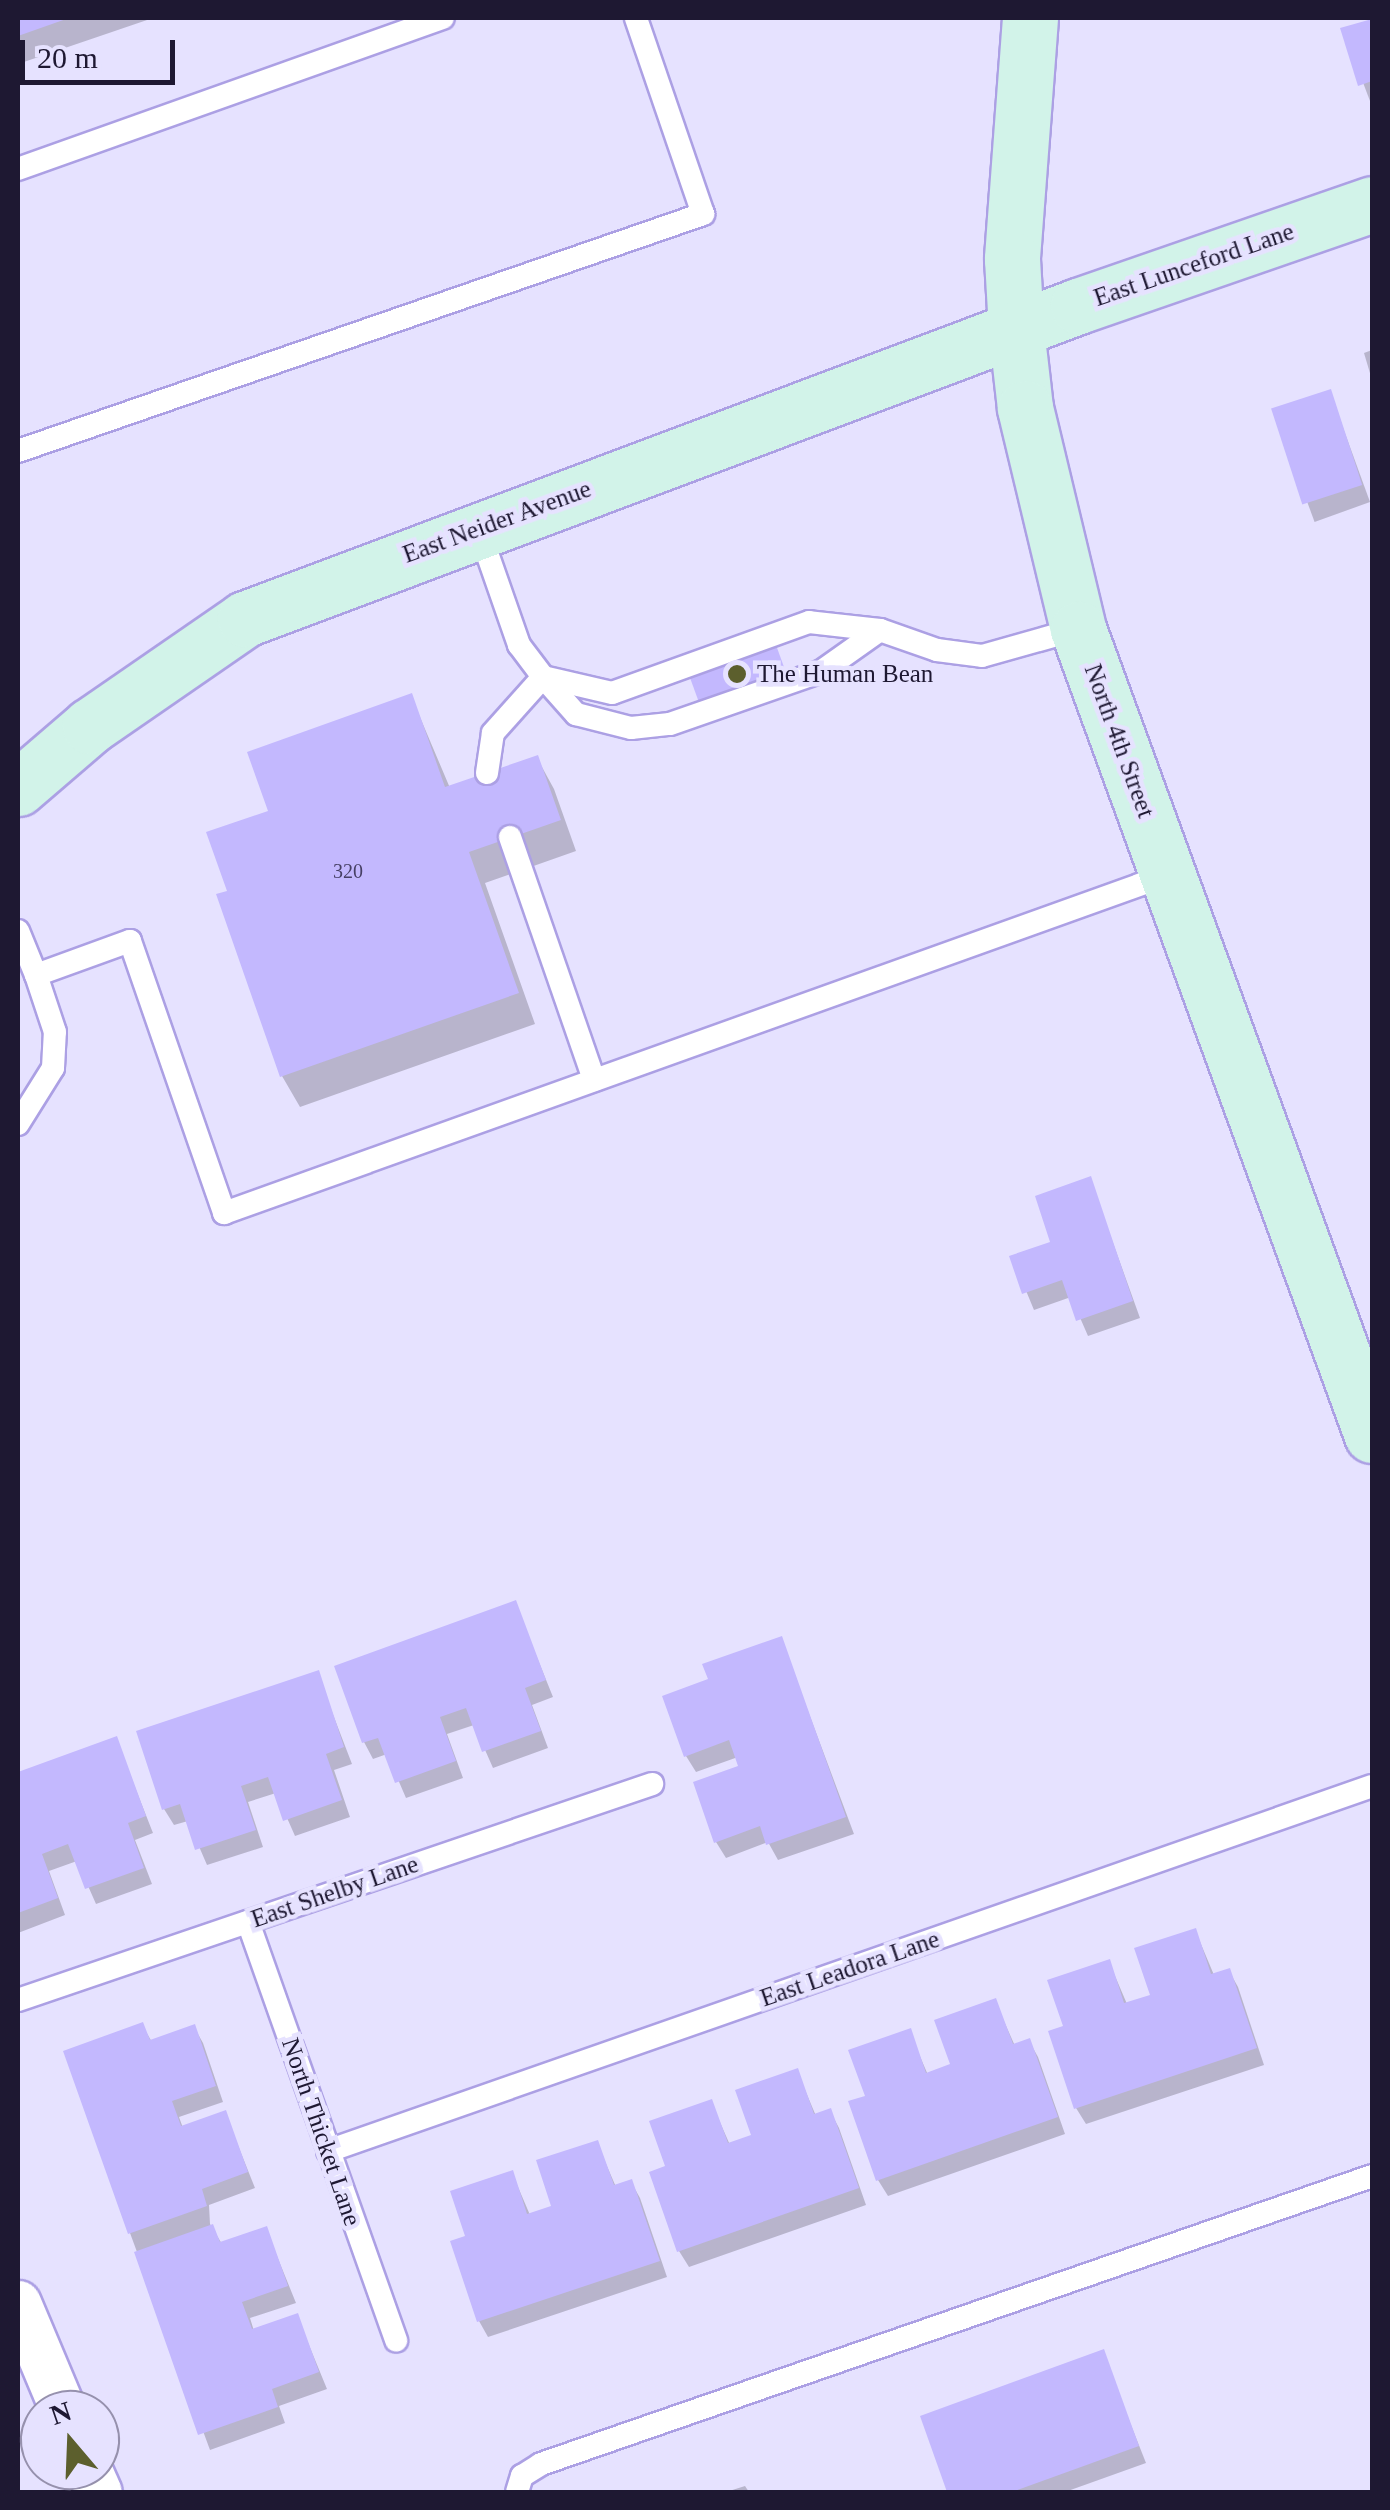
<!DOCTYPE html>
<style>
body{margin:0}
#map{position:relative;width:1390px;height:2510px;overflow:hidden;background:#e6e2ff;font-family:Georgia,serif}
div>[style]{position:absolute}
.shadow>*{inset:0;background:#0003;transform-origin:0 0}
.building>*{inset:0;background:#c3b8fe;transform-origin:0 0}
.roads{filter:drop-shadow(2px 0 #aca0e4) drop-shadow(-2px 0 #aca0e4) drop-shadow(0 2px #aca0e4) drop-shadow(0 -2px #aca0e4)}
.lane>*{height:22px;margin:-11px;padding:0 11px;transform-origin:11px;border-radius:11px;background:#fff}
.street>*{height:45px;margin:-22.5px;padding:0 22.5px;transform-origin:22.5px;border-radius:22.5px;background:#fff}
.secondary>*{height:55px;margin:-27.5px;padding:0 27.5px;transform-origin:27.5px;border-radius:27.5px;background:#d2f3e9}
.dots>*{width:28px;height:28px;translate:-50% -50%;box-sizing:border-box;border:5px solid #e6e2ff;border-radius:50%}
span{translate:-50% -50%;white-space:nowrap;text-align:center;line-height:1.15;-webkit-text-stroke:9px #e6e2ff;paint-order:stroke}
.number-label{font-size:20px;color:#474065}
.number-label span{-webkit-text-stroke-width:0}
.street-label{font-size:25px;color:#1e1832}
.poi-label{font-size:25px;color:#1e1832}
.left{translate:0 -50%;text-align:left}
.frame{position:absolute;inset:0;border:20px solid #1e1832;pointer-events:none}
.north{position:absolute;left:20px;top:2390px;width:100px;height:100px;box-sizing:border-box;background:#e6e2ff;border:2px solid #9691ad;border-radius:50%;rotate:341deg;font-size:28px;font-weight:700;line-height:40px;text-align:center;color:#1e1832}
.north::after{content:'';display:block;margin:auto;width:35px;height:45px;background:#5c5f2d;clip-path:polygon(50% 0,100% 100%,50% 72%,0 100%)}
.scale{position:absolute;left:20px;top:40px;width:155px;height:45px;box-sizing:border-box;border:5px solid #1e1832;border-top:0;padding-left:12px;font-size:30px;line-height:35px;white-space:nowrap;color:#1e1832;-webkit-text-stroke:8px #e6e2ff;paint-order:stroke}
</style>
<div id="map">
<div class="shadow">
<i style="clip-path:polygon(18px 18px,153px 18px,18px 64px)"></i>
<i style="clip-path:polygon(1372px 21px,1372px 100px,1370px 101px,1343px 30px)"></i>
<i style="clip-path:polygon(1372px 350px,1372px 380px,1364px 353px)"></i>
<i style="left:1330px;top:392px;width:117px;height:59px;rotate:70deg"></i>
<i style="clip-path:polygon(411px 696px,450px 788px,537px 758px,554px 789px,576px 851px,485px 883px,535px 1024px,300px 1107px,282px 1076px,219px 896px,230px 892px,271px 812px)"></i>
<i style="clip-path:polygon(1090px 1179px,1140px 1318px,1088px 1336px,1071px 1297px,1034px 1310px,1012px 1257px,1053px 1243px)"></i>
<i style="clip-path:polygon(515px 1603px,553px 1697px,532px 1705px,548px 1748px,493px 1768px,474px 1725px,447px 1734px,463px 1778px,406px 1798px,387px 1754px,373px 1759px,364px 1742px)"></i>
<i style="clip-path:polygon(781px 1639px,854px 1834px,778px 1860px,768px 1842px,726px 1858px,716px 1842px,741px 1767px,738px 1757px,696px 1772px,686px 1756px,711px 1681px)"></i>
<i style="clip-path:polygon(317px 1673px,352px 1764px,334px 1770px,350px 1817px,295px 1836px,276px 1793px,248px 1802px,263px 1847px,207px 1865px,188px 1821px,174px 1825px,164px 1809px,139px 1733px)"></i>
<i style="clip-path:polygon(116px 1739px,153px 1833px,135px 1840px,152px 1884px,96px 1904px,77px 1861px,49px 1871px,65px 1915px,18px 1933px,18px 1775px)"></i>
<i style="clip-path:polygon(1195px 1930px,1214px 1975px,1229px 1971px,1238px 1987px,1264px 2065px,1086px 2124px,1076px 2108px,1066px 2027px,1109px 1962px,1127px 2004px,1153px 1996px)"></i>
<i style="clip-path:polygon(995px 2001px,1015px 2046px,1029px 2041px,1038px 2057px,1065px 2134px,888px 2196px,878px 2180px,868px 2097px,909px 2031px,928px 2075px,953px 2065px)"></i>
<i style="clip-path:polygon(142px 2025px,152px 2042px,194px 2027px,203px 2043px,223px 2102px,179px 2117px,183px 2128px,225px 2113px,255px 2188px,209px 2205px,210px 2224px,222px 2244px,266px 2229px,296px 2303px,250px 2318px,254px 2331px,297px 2316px,327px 2389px,279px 2406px,285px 2423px,210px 2450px,130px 2233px)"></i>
<i style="clip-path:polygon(797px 2071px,816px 2116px,830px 2111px,839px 2128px,866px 2205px,689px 2267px,679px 2251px,669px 2168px,711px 2102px,730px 2145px,754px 2136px)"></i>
<i style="clip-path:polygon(597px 2143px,616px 2187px,631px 2182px,640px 2198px,667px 2277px,488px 2337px,479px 2321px,468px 2238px,512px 2173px,530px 2215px,554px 2207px)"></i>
<i style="clip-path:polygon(1102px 2352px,1146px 2463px,1065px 2492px,950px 2492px,923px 2418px)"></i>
<i style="clip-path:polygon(745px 2486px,749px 2492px,726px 2492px)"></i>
</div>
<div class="building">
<i style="clip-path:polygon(18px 18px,69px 18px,18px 36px)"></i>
<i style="clip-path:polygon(1372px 19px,1372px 81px,1358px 86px,1340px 28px)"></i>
<i style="left:1331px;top:389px;width:101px;height:63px;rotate:72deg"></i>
<i style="left:776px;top:645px;width:30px;height:92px;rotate:70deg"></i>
<i style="clip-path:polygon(412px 693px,445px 787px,538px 755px,561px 820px,469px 852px,519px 993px,280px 1077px,216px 894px,227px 891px,206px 832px,268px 811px,247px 752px)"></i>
<i style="clip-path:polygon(1091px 1176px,1133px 1301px,1076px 1321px,1062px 1280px,1022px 1294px,1009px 1256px,1050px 1242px,1035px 1196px)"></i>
<i style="clip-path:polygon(516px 1600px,546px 1680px,525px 1688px,541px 1731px,482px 1752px,466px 1708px,440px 1717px,456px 1761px,395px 1783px,378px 1738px,362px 1743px,334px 1666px)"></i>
<i style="clip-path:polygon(782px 1636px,846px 1817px,766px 1845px,760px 1826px,714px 1843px,693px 1782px,738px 1766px,729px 1740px,684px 1757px,662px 1696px,708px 1679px,702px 1664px)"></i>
<i style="clip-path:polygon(319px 1670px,344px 1747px,326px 1754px,342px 1800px,283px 1821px,268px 1777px,241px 1786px,256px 1830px,195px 1850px,180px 1804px,162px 1810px,136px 1731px)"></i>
<i style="clip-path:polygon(117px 1736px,146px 1816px,128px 1823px,144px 1868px,85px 1889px,68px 1844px,42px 1854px,58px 1898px,18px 1913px,18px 1772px)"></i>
<i style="clip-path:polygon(1196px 1928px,1211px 1974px,1230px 1968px,1257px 2048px,1074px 2109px,1048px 2031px,1063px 2026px,1047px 1980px,1110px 1959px,1124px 2003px,1150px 1995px,1134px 1948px)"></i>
<i style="clip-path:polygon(996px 1998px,1013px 2044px,1030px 2038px,1058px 2117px,876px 2181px,848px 2101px,865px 2096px,848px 2050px,911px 2028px,926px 2073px,950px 2064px,934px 2020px)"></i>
<i style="clip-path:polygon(143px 2022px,150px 2040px,195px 2024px,216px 2086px,172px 2101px,181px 2126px,226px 2110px,248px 2172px,202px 2189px,207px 2206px,128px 2234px,63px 2051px)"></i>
<i style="clip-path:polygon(798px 2068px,814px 2114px,831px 2108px,859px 2188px,677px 2252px,649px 2172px,665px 2166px,649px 2121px,712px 2099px,728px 2143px,751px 2135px,735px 2090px)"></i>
<i style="clip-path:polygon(598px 2140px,614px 2185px,632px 2179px,660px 2261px,477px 2322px,450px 2241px,465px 2236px,450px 2191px,513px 2170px,527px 2214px,551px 2206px,536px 2160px)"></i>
<i style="clip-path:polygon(213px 2224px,220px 2242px,267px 2226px,288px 2286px,242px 2302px,252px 2329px,298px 2313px,319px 2372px,272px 2389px,278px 2407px,198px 2435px,134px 2252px)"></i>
<i style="clip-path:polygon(1104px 2349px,1139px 2446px,1012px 2492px,947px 2492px,920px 2416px)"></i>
</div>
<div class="roads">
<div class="lane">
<i style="left:18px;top:169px;width:451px;rotate:-19.6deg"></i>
<i style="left:18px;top:451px;width:725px;rotate:-19.08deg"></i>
<i style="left:703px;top:214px;width:207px;rotate:-108.9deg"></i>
<i style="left:479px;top:530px;width:122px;rotate:70.8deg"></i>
<i style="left:519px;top:645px;width:40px;rotate:53deg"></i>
<i style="left:543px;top:677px;width:50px;rotate:48.3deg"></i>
<i style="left:576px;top:714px;width:57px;rotate:14.3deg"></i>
<i style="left:631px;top:728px;width:39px;rotate:-6deg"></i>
<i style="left:670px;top:724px;width:161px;rotate:-19.2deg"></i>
<i style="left:822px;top:671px;width:71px;rotate:-35.3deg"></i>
<i style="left:880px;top:630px;width:71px;rotate:-173.6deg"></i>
<i style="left:809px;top:622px;width:209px;rotate:160.2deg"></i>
<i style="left:612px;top:693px;width:71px;rotate:-166.9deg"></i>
<i style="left:880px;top:630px;width:60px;rotate:19.3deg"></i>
<i style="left:937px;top:650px;width:45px;rotate:7.6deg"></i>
<i style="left:982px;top:656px;width:100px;rotate:-15.7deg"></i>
<i style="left:487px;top:773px;width:40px;rotate:-81.5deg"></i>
<i style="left:493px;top:733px;width:75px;rotate:-48.2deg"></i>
<i style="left:510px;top:837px;width:257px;rotate:70.9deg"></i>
<i style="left:18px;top:931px;width:48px;rotate:67.8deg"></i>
<i style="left:36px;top:975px;width:100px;rotate:-19.9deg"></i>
<i style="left:130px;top:941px;width:288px;rotate:70.9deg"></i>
<i style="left:224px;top:1213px;width:1002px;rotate:-19.72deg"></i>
<i style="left:18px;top:1124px;width:66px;rotate:-58deg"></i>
<i style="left:53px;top:1068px;width:36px;rotate:-87deg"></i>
<i style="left:55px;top:1032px;width:60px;rotate:-108.4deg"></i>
<i style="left:248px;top:1922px;width:444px;rotate:70.5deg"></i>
<i style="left:18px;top:2000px;width:670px;rotate:-18.81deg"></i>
<i style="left:328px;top:2151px;width:1106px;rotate:-19.27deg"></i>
<i style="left:517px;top:2492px;width:17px;rotate:-73deg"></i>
<i style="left:522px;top:2476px;width:22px;rotate:-32deg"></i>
<i style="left:541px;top:2464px;width:879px;rotate:-19.11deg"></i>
</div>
<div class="street">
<i style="left:18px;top:2303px;width:116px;rotate:67.2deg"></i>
<i style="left:89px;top:2470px;width:24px;rotate:66deg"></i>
</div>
<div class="secondary">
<i style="left:1030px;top:18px;width:242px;rotate:94.3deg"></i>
<i style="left:1012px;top:259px;width:70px;rotate:86.7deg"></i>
<i style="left:1016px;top:329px;width:80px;rotate:83.5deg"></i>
<i style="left:1025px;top:408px;width:227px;rotate:76.5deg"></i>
<i style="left:1078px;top:629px;width:858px;rotate:69.96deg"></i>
<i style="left:18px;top:788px;width:95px;rotate:-40.7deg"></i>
<i style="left:90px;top:726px;width:188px;rotate:-34.6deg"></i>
<i style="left:245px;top:619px;width:890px;rotate:-20.59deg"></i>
<i style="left:1078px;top:306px;width:311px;rotate:-19.1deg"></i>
</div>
</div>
<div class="dots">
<i style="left:737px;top:674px;background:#5c5f2d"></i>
</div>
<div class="number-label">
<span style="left:348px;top:871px">320</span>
</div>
<div class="street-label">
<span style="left:1194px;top:265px;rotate:-19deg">East Lunceford Lane</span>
<span style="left:497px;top:522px;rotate:-20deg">East Neider Avenue</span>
<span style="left:1119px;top:741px;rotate:70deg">North 4th Street</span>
<span style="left:335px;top:1892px;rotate:-19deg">East Shelby Lane</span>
<span style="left:850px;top:1969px;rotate:-19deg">East Leadora Lane</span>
<span style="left:321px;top:2132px;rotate:71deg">North Thicket Lane</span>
</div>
<div class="poi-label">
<span class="left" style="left:757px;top:674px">The Human Bean</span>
</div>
<div class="frame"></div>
<div class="north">N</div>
<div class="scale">20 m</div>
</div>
